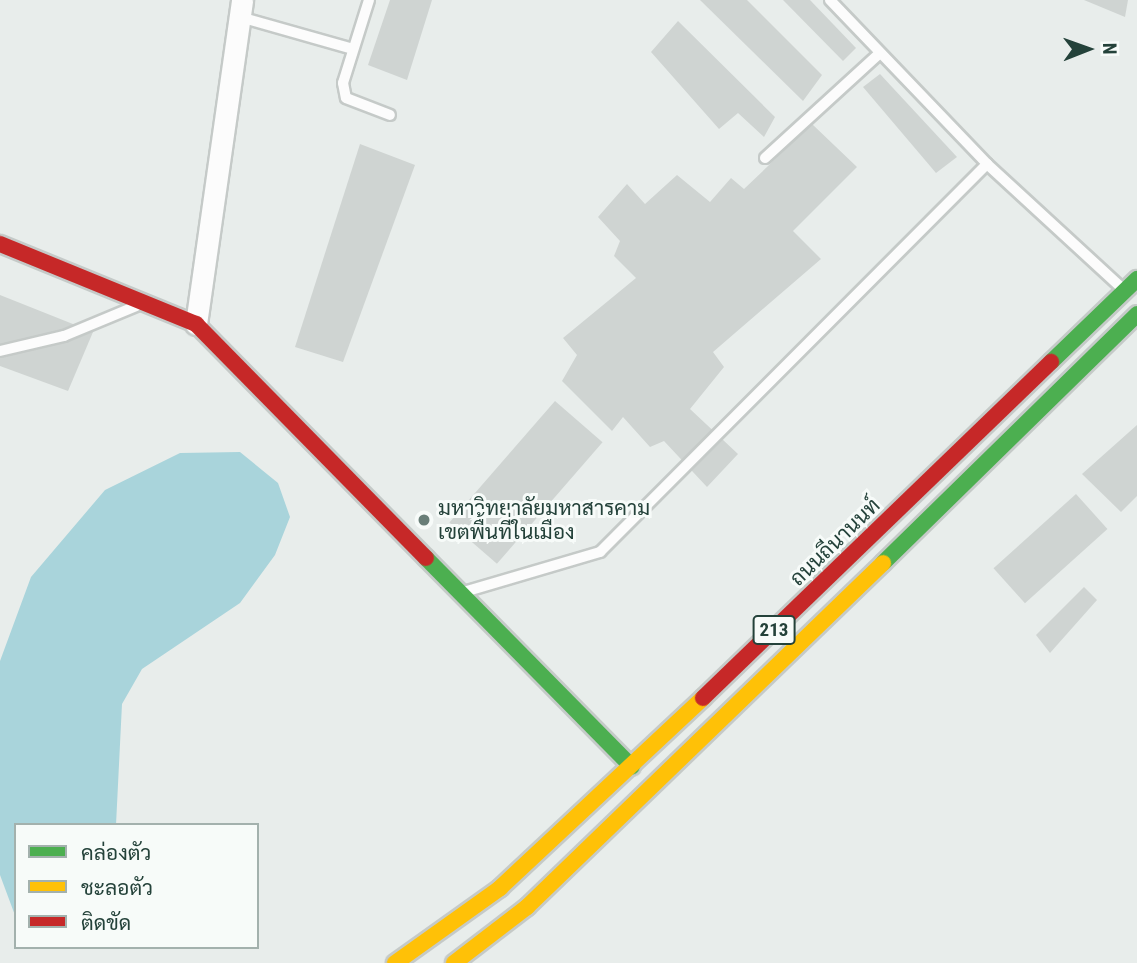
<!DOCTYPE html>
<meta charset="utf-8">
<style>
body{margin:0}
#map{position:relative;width:1137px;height:963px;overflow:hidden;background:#e8edeb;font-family:"Roboto Condensed",Sarabun,sans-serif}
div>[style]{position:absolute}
.water>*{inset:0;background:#a9d4db}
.building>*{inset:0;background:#cfd4d2;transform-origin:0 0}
.roads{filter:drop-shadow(2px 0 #c5cac8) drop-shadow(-2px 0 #c5cac8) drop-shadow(0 2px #c5cac8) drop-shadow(0 -2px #c5cac8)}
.lane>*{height:10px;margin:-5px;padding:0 5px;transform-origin:5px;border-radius:5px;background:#fcfcfc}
.street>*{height:21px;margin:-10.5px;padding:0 10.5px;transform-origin:10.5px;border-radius:10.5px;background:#fcfcfc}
.fast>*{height:16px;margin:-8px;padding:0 8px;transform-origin:8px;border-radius:8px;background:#4caf50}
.slow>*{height:16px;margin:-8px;padding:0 8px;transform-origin:8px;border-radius:8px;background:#ffc107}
.jam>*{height:16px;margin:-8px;padding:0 8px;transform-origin:8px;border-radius:8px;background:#c62828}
.dots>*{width:19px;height:19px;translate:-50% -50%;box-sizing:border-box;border:4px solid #f7fbf9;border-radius:50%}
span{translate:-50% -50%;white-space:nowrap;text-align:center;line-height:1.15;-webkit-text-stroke:6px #f7fbf9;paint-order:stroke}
.shield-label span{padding:2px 5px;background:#f7fbf9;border:2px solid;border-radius:5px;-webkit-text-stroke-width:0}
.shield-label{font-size:19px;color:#24423a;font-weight:700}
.poi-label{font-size:21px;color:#24423a}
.left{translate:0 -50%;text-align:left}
.street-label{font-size:21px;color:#24423a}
.legend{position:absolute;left:14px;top:823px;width:245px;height:126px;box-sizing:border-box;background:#f7fbf9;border:2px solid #a3b1ad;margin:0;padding:9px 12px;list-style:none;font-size:21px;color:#24423a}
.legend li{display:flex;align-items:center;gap:14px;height:35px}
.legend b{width:35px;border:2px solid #a3b1ad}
.north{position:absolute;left:1053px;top:14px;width:70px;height:70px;-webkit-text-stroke:5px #f7fbf9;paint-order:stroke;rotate:89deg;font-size:19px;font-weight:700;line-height:28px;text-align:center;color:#24423a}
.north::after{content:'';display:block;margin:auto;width:24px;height:32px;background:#24423a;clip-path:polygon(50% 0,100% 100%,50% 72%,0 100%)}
</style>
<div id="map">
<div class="water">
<i style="clip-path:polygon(240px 452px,278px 483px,290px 517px,275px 555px,240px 603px,142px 669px,122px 704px,116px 825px,16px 825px,16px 918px,0 875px,0 661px,31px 577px,105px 490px,180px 453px)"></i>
</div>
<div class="building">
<i style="clip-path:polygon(390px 0,432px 0,407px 80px,368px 65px)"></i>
<i style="clip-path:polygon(700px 0,747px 0,822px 75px,803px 101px)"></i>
<i style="clip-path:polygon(783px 0,810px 0,856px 48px,843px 61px)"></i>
<i style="clip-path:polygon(1084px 0,1128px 0,1125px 17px)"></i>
<i style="clip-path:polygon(678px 21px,775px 117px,764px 137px,738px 113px,719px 129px,651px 52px)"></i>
<i style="clip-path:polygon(880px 74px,957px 157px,936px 173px,863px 87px)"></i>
<i style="clip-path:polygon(812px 124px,857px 167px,793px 231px,821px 259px,713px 352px,724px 367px,690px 409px,738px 454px,707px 487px,664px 441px,650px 447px,623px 417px,612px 431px,562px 381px,577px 355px,563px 338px,636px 278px,614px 256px,620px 241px,598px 217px,627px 184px,645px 204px,677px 175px,710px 202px,731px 178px,744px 189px)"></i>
<i style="clip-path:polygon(360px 144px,415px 165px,343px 362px,295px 347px)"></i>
<i style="clip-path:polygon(0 295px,93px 332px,68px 391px,0 366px)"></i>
<i style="left:555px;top:401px;width:63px;height:161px;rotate:41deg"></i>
<i style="clip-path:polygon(1137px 425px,1137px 496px,1121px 512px,1082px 474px)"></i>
<i style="left:1076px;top:494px;width:47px;height:111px;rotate:48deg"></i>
<i style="clip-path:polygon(1084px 587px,1097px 600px,1050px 653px,1036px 635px)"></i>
</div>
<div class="roads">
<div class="lane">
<i style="left:369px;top:0;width:87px;rotate:107.4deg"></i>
<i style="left:343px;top:83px;width:15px;rotate:79deg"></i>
<i style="left:346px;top:98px;width:47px;rotate:21.1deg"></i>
<i style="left:830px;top:0;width:227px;rotate:46.2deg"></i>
<i style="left:987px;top:164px;width:185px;rotate:42.6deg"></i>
<i style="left:240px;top:17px;width:117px;rotate:15.8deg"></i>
<i style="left:765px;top:158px;width:156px;rotate:-42.4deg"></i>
<i style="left:0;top:351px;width:66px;rotate:-13.2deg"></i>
<i style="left:64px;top:336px;width:78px;rotate:-22.6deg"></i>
<i style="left:464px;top:592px;width:142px;rotate:-16.4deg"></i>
<i style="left:600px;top:552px;width:548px;rotate:-45.07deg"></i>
</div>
<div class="street">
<i style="left:196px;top:324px;width:327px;rotate:-81.9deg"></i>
</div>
<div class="fast">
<i style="left:1051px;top:362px;width:120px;rotate:-44deg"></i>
<i style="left:426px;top:558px;width:293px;rotate:45.4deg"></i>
<i style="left:883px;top:563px;width:356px;rotate:-44.4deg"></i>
</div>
<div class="slow">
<i style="left:395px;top:963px;width:129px;rotate:-35.5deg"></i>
<i style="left:500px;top:888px;width:278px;rotate:-43.1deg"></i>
<i style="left:454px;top:963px;width:92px;rotate:-37.5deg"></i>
<i style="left:527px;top:907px;width:495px;rotate:-44deg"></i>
</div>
<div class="jam">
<i style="left:0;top:244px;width:212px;rotate:22.2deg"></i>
<i style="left:196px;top:324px;width:328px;rotate:45.5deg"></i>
<i style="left:703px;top:698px;width:484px;rotate:-44deg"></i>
</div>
</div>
<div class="dots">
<i style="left:424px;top:520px;background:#697e78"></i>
</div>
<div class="shield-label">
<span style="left:774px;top:630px">213</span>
</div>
<div class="poi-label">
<span class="left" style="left:438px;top:520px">มหาวิทยาลัยมหาสารคาม<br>เขตพื้นที่ในเมือง</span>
</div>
<div class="street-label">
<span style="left:835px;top:542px;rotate:-44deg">ถนนถีนานนท์</span>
</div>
<ul class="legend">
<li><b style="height:9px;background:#4caf50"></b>คล่องตัว</li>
<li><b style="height:9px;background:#ffc107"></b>ชะลอตัว</li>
<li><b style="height:9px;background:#c62828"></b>ติดขัด</li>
</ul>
<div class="north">N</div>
</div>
